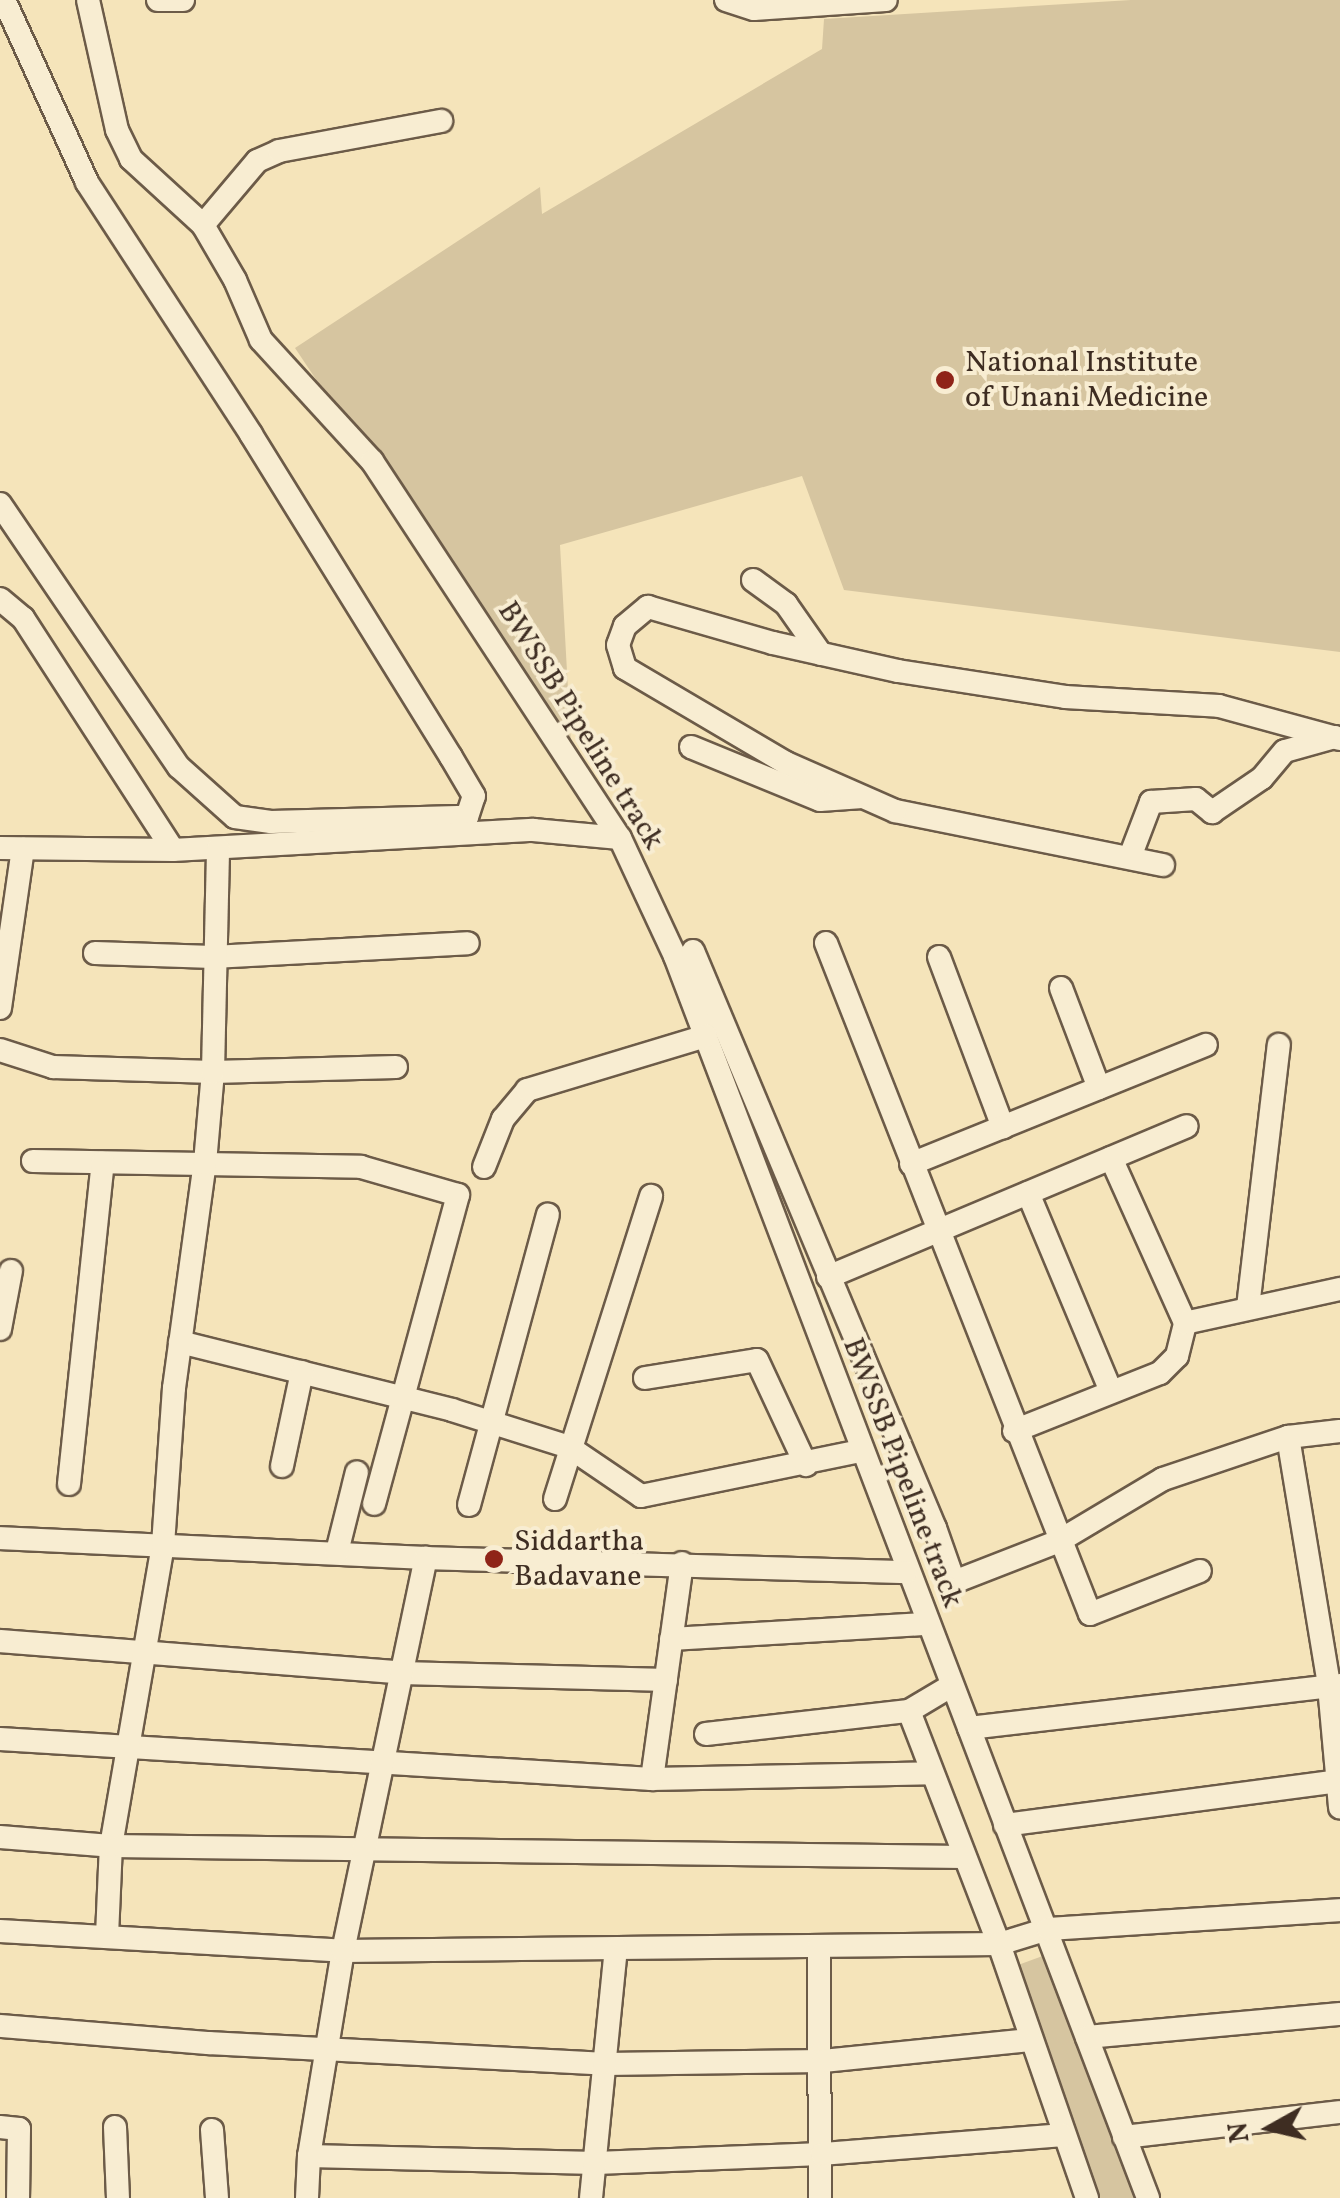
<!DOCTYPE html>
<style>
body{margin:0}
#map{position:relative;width:1340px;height:2198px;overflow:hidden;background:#f5e4ba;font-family:Vollkorn,serif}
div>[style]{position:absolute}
.green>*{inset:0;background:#d6c5a0;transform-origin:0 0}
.roads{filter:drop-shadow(2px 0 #6c5b48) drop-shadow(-2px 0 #6c5b48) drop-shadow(0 2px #6c5b48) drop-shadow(0 -2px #6c5b48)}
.minor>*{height:22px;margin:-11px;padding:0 11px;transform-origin:11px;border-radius:11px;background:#f8edd2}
.dots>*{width:28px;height:28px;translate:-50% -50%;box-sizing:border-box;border:5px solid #f8edd2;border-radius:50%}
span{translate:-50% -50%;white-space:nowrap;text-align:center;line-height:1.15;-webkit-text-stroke:8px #f8edd2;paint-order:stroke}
.poi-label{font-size:30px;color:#3e2d22}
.left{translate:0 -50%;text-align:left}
.street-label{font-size:30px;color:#3e2d22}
.north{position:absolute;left:1220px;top:2078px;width:100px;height:100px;-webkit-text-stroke:8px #f8edd2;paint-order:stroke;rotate:262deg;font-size:28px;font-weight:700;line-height:40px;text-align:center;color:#3e2d22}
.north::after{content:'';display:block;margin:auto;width:35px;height:45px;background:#3e2d22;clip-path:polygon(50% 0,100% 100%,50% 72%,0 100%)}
</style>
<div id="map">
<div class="green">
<i style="clip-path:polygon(1131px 0,1340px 0,1340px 652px,844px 590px,802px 476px,560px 545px,572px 762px,295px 348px,540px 187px,542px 214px,822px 49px,824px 19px)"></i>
<i style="left:1048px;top:1954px;width:260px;height:40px;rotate:70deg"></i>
</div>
<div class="roads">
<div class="minor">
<i style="left:88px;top:0;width:133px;rotate:77.4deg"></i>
<i style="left:117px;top:130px;width:32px;rotate:64deg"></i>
<i style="left:131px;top:159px;width:98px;rotate:42.5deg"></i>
<i style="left:203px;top:225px;width:64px;rotate:59.8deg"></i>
<i style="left:235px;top:280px;width:65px;rotate:66.6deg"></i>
<i style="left:261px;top:340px;width:164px;rotate:47.5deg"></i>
<i style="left:372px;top:461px;width:451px;rotate:56.7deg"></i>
<i style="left:620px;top:838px;width:130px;rotate:65deg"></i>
<i style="left:675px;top:956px;width:1329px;rotate:69.15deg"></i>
<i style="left:158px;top:0;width:25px"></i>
<i style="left:726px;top:0;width:29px;rotate:18deg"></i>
<i style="left:754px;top:9px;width:132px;rotate:-3.9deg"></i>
<i style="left:203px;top:225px;width:84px;rotate:-49.8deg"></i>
<i style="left:257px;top:161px;width:24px;rotate:-24deg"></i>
<i style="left:279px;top:151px;width:165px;rotate:-10.5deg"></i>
<i style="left:0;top:504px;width:318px;rotate:55.8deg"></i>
<i style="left:179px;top:767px;width:75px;rotate:41.8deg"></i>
<i style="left:235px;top:817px;width:36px;rotate:8deg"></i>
<i style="left:271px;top:822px;width:196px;rotate:-1.5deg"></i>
<i style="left:467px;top:817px;width:22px;rotate:-72deg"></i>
<i style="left:474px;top:796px;width:45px;rotate:-120.5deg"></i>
<i style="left:451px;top:757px;width:380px;rotate:-121.8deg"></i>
<i style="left:251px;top:434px;width:301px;rotate:-123.1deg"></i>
<i style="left:87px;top:182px;width:200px;rotate:-114.5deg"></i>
<i style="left:753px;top:580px;width:41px;rotate:36deg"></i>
<i style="left:786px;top:604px;width:61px;rotate:55deg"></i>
<i style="left:0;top:599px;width:30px;rotate:40deg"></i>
<i style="left:23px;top:618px;width:276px;rotate:57.1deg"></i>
<i style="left:691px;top:747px;width:139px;rotate:22.3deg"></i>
<i style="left:820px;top:800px;width:39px;rotate:-4deg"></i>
<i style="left:0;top:848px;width:173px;rotate:0.7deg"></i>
<i style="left:173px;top:850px;width:361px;rotate:-3.2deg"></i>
<i style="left:533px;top:830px;width:87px;rotate:5.3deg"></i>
<i style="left:1130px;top:857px;width:59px;rotate:-69.1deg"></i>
<i style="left:1151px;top:802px;width:45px;rotate:-3.8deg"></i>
<i style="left:1196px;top:799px;width:21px;rotate:39deg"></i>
<i style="left:1212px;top:812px;width:60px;rotate:-34.2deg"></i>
<i style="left:1262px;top:778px;width:35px;rotate:-50deg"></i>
<i style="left:1285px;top:751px;width:52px;rotate:-15.6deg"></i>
<i style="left:1163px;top:865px;width:273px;rotate:-168.6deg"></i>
<i style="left:895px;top:811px;width:119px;rotate:-156.2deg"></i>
<i style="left:786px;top:763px;width:187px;rotate:-149.5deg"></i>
<i style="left:625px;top:668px;width:24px;rotate:-107deg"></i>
<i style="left:618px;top:645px;width:20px;rotate:-70deg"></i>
<i style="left:625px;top:626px;width:30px;rotate:-40deg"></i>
<i style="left:648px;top:607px;width:130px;rotate:16.1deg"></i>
<i style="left:773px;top:643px;width:128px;rotate:12.6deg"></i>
<i style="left:898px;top:671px;width:169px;rotate:8.8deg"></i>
<i style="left:1065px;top:697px;width:154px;rotate:3.3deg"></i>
<i style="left:1219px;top:706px;width:125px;rotate:15.3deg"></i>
<i style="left:826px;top:943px;width:721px;rotate:68.52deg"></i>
<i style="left:1090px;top:1614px;width:118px;rotate:-21.4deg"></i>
<i style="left:693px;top:951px;width:626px;rotate:67.25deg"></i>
<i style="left:935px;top:1528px;width:57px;rotate:70.6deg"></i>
<i style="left:954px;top:1582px;width:113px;rotate:-21.3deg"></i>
<i style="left:1059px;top:1541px;width:121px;rotate:-30.8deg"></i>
<i style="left:1163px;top:1479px;width:132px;rotate:-18.6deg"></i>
<i style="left:1288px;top:1437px;width:52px;rotate:-6.6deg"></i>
<i style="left:95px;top:953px;width:118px;rotate:1.9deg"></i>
<i style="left:213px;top:957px;width:255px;rotate:-3.1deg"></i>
<i style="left:939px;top:957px;width:182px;rotate:69.4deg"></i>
<i style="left:1061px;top:988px;width:107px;rotate:69.2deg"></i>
<i style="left:0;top:1008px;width:161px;rotate:-81.8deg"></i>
<i style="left:0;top:1050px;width:56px;rotate:17.8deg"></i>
<i style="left:53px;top:1067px;width:160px;rotate:1.8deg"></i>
<i style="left:213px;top:1072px;width:183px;rotate:-1.6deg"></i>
<i style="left:1111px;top:1158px;width:181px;rotate:65.8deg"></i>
<i style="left:33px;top:1161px;width:328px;rotate:1deg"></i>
<i style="left:361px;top:1167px;width:101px;rotate:16.1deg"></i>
<i style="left:458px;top:1195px;width:320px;rotate:105.2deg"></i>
<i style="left:911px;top:1164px;width:318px;rotate:-22deg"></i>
<i style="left:484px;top:1167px;width:52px;rotate:-68.4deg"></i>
<i style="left:503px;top:1119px;width:38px;rotate:-50deg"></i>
<i style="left:527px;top:1090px;width:187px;rotate:-16.8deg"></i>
<i style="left:1028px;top:1193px;width:215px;rotate:67.3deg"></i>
<i style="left:828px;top:1277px;width:389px;rotate:-22.8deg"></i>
<i style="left:1248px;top:1307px;width:264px;rotate:-83.3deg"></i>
<i style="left:0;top:1329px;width:59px;rotate:-79.3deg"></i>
<i style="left:180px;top:1342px;width:280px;rotate:14deg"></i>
<i style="left:452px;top:1410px;width:123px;rotate:17.5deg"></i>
<i style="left:569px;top:1447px;width:87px;rotate:34.2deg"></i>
<i style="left:641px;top:1496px;width:225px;rotate:-11.6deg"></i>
<i style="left:645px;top:1378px;width:113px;rotate:-9.1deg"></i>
<i style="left:757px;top:1360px;width:116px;rotate:65deg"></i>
<i style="left:1014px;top:1431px;width:157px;rotate:-21.7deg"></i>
<i style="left:1160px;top:1373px;width:24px;rotate:-45deg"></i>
<i style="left:1177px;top:1356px;width:34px;rotate:-76deg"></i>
<i style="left:1185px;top:1323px;width:159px;rotate:-12.4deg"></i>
<i style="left:1288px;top:1437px;width:252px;rotate:80.6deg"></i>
<i style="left:1329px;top:1686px;width:122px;rotate:84.8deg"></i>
<i style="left:282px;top:1466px;width:96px;rotate:-78deg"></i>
<i style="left:69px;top:1484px;width:323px;rotate:-84deg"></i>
<i style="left:555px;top:1499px;width:318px;rotate:-72.4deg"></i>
<i style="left:469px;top:1505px;width:301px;rotate:-74.8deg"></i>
<i style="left:0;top:1538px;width:426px;rotate:2.7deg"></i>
<i style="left:426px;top:1558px;width:480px;rotate:1.7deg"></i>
<i style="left:337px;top:1552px;width:82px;rotate:-76deg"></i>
<i style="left:671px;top:1639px;width:256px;rotate:-3.4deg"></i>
<i style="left:0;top:1641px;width:404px;rotate:4.5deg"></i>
<i style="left:403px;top:1673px;width:263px;rotate:1.5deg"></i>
<i style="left:909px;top:1711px;width:250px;rotate:68.9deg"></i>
<i style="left:999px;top:1944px;width:269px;rotate:70.9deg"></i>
<i style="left:969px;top:1728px;width:373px;rotate:-6.6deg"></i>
<i style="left:706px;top:1734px;width:204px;rotate:-6.5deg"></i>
<i style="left:909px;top:1711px;width:49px;rotate:-30.8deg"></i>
<i style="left:0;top:1739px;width:653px;rotate:3.51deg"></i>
<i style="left:652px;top:1779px;width:280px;rotate:-1.2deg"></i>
<i style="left:652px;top:1779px;width:218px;rotate:-82.1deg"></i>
<i style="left:1005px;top:1825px;width:338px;rotate:-7.5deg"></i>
<i style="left:0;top:1837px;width:111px;rotate:4.6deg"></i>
<i style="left:111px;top:1846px;width:852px;rotate:0.74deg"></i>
<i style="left:0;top:1931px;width:344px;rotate:3.3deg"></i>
<i style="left:343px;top:1951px;width:656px;rotate:-0.61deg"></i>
<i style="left:999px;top:1944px;width:51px;rotate:-17deg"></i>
<i style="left:1048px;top:1929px;width:293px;rotate:-3.7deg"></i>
<i style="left:107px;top:1936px;width:90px;rotate:-87.5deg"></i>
<i style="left:111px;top:1846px;width:305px;rotate:-80.2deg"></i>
<i style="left:163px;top:1545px;width:157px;rotate:-86deg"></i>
<i style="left:174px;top:1388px;width:227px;rotate:-82.2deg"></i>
<i style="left:205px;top:1163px;width:91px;rotate:-85deg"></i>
<i style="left:213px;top:1072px;width:224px;rotate:-88.7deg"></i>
<i style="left:819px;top:1947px;width:251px;rotate:89.8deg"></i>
<i style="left:0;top:2026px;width:209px;rotate:4.7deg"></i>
<i style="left:208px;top:2043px;width:399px;rotate:3deg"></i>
<i style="left:606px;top:2064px;width:217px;rotate:-0.8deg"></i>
<i style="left:823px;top:2061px;width:208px;rotate:-5.8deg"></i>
<i style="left:1087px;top:2037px;width:254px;rotate:-5.2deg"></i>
<i style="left:0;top:2127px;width:19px;rotate:6deg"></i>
<i style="left:19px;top:2129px;width:69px;rotate:90.8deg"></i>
<i style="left:115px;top:2127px;width:71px;rotate:87.6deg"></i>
<i style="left:212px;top:2130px;width:68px;rotate:85.8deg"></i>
<i style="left:1124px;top:2137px;width:217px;rotate:-6.6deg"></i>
<i style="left:309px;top:2156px;width:287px;rotate:1.4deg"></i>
<i style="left:596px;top:2163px;width:226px;rotate:-2.3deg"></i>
<i style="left:822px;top:2154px;width:241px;rotate:-4.5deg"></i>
<i style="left:307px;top:2198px;width:42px;rotate:-87.3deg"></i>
<i style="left:309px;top:2156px;width:208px;rotate:-80.6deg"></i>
<i style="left:343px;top:1951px;width:402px;rotate:-78.1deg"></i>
<i style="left:591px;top:2198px;width:250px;rotate:-84.3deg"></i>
</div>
</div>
<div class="dots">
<i style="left:945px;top:380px;background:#8f2418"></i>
<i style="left:494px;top:1559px;background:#8f2418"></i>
</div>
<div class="poi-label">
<span class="left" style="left:965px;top:380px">National Institute<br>of Unani Medicine</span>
<span class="left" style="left:514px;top:1559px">Siddartha<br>Badavane</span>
</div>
<div class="street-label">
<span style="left:580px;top:726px;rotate:58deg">BWSSB Pipeline track</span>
<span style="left:902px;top:1473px;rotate:69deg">BWSSB Pipeline track</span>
</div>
<div class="north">N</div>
</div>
